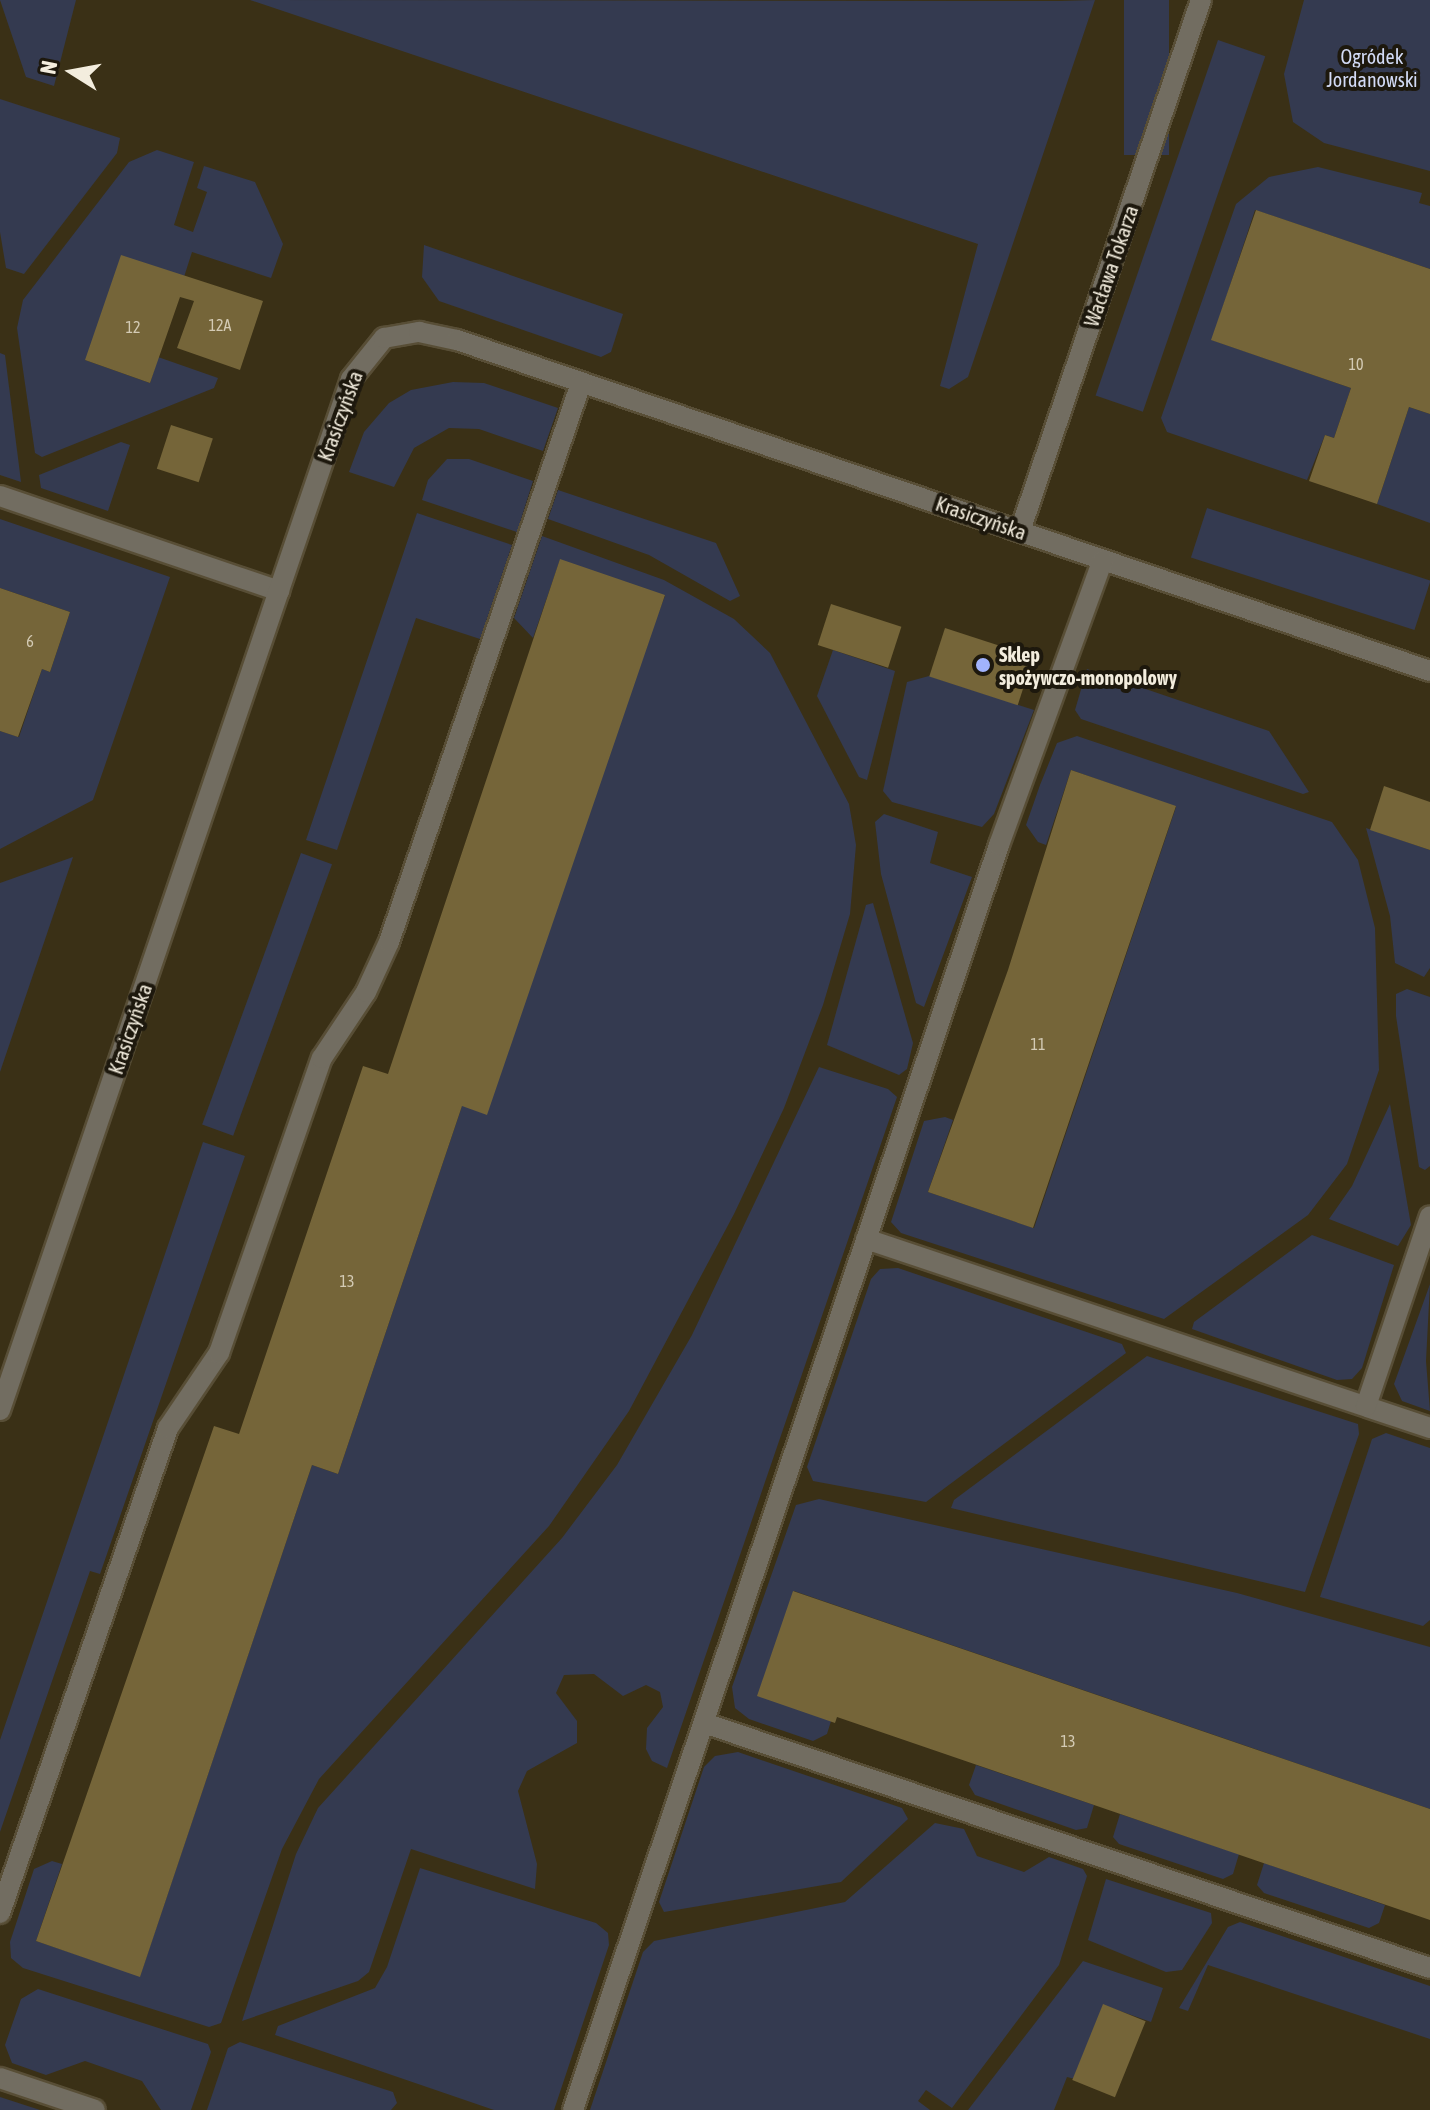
<!DOCTYPE html>
<meta charset="utf-8">
<style>
body{margin:0}
#map{position:relative;width:1430px;height:2110px;overflow:hidden;background:#3a3016;font-family:"Asap Condensed",sans-serif}
div>[style]{position:absolute}
.green>*{inset:0;background:#343a50;transform-origin:0 0}
.building>*{inset:0;background:#756539;transform-origin:0 0}
.roads{filter:drop-shadow(2px 0 #584e36) drop-shadow(-2px 0 #584e36) drop-shadow(0 2px #584e36) drop-shadow(0 -2px #584e36)}
.street>*{height:20px;margin:-10px;padding:0 10px;transform-origin:10px;border-radius:10px;background:#726d61}
.dots>*{width:22px;height:22px;translate:-50% -50%;box-sizing:border-box;border:4px solid #1d180d;border-radius:50%}
span{translate:-50% -50%;white-space:nowrap;text-align:center;line-height:1.15;-webkit-text-stroke:8px #1d180d;paint-order:stroke}
.number-label{font-size:16px;color:#d4cbb5}
.number-label span{-webkit-text-stroke-width:0}
.park-label{font-size:20px;color:#d3dbf6}
.street-label{font-size:20px;color:#f3edde}
.poi-label{font-size:20px;color:#f3edde;font-weight:700}
.left{translate:0 -50%;text-align:left}
.north{position:absolute;left:32px;top:32px;width:80px;height:80px;-webkit-text-stroke:6px #1d180d;paint-order:stroke;rotate:281deg;font-size:22px;font-weight:700;line-height:32px;text-align:center;color:#f3edde}
.north::after{content:'';display:block;margin:auto;width:28px;height:36px;background:#f3edde;clip-path:polygon(50% 0,100% 100%,50% 72%,0 100%)}
</style>
<div id="map">
<div class="green">
<i style="clip-path:polygon(0 0,76px 0,54px 86px,26px 77px)"></i>
<i style="clip-path:polygon(250px 0,1059px 1px,1095px 0,968px 377px,949px 389px,940px 386px,978px 244px)"></i>
<i style="left:1124px;top:0;width:45px;height:155px"></i>
<i style="clip-path:polygon(1304px 0,1430px 0,1430px 171px,1324px 143px,1293px 122px,1284px 74px)"></i>
<i style="left:1218px;top:40px;width:50px;height:376px;rotate:19deg"></i>
<i style="clip-path:polygon(0 99px,120px 138px,117px 153px,24px 274px,6px 268px,0 232px)"></i>
<i style="clip-path:polygon(157px 150px,194px 162px,174px 225px,193px 232px,207px 192px,197px 188px,204px 166px,255px 182px,283px 244px,271px 278px,192px 252px,184px 277px,85px 360px,150px 383px,158px 357px,218px 378px,214px 388px,42px 457px,35px 453px,17px 328px,23px 300px,129px 162px)"></i>
<i style="clip-path:polygon(1318px 167px,1422px 193px,1419px 203px,1430px 206px,1430px 269px,1255px 210px,1212px 340px,1351px 388px,1334px 438px,1325px 435px,1307px 480px,1167px 432px,1161px 418px,1236px 204px,1269px 177px)"></i>
<i style="clip-path:polygon(424px 245px,623px 314px,611px 352px,601px 357px,439px 301px,422px 277px)"></i>
<i style="clip-path:polygon(0 353px,5px 355px,21px 482px,0 475px)"></i>
<i style="clip-path:polygon(453px 382px,484px 383px,558px 408px,543px 451px,479px 429px,449px 428px,414px 448px,394px 487px,349px 472px,364px 432px,389px 403px,411px 390px)"></i>
<i style="clip-path:polygon(1409px 407px,1430px 414px,1430px 523px,1377px 504px)"></i>
<i style="clip-path:polygon(121px 442px,130px 445px,108px 511px,41px 488px,39px 475px)"></i>
<i style="clip-path:polygon(447px 459px,469px 459px,533px 481px,517px 532px,422px 500px,428px 480px)"></i>
<i style="clip-path:polygon(558px 490px,716px 543px,740px 596px,730px 601px,649px 555px,548px 519px)"></i>
<i style="left:1207px;top:508px;width:235px;height:52px;rotate:18deg"></i>
<i style="clip-path:polygon(417px 513px,512px 545px,480px 639px,416px 618px,337px 850px,306px 840px)"></i>
<i style="clip-path:polygon(0 519px,170px 577px,93px 800px,0 849px,0 731px,19px 737px,42px 669px,50px 672px,70px 612px,0 588px)"></i>
<i style="clip-path:polygon(542px 536px,664px 580px,734px 619px,770px 653px,849px 804px,856px 845px,850px 914px,823px 1005px,784px 1108px,734px 1214px,629px 1411px,549px 1526px,319px 1779px,282px 1849px,221px 2023px,209px 2027px,23px 1968px,11px 1958px,10px 1942px,34px 1869px,52px 1861px,62px 1864px,36px 1941px,140px 1976px,312px 1465px,338px 1474px,462px 1106px,665px 596px,560px 560px,533px 638px,514px 618px)"></i>
<i style="clip-path:polygon(833px 650px,895px 671px,867px 780px,859px 777px,817px 696px)"></i>
<i style="clip-path:polygon(1087px 669px,1269px 731px,1309px 792px,1303px 794px,1081px 719px,1075px 710px)"></i>
<i style="clip-path:polygon(929px 676px,1034px 710px,994px 814px,982px 827px,892px 802px,883px 791px,907px 682px)"></i>
<i style="clip-path:polygon(1077px 736px,1332px 822px,1358px 860px,1375px 928px,1379px 1070px,1347px 1164px,1308px 1215px,1164px 1319px,901px 1233px,891px 1222px,924px 1121px,945px 1117px,953px 1120px,928px 1192px,1034px 1228px,1176px 807px,1071px 770px,1046px 845px,1038px 842px,1026px 825px,1040px 785px,1057px 743px)"></i>
<i style="clip-path:polygon(884px 814px,938px 832px,930px 863px,972px 877px,924px 1007px,916px 1003px,881px 874px,875px 822px)"></i>
<i style="clip-path:polygon(1366px 828px,1430px 850px,1430px 968px,1424px 977px,1395px 963px,1390px 916px)"></i>
<i style="left:301px;top:853px;width:33px;height:289px;rotate:20deg"></i>
<i style="clip-path:polygon(73px 857px,0 1072px,0 883px)"></i>
<i style="clip-path:polygon(873px 903px,913px 1043px,907px 1069px,899px 1075px,827px 1045px,866px 905px)"></i>
<i style="clip-path:polygon(1407px 989px,1430px 997px,1430px 1166px,1425px 1170px,1419px 1167px,1396px 1016px,1396px 994px)"></i>
<i style="clip-path:polygon(819px 1067px,888px 1089px,897px 1097px,667px 1768px,652px 1761px,646px 1749px,647px 1728px,663px 1707px,660px 1692px,646px 1685px,623px 1696px,594px 1674px,564px 1675px,556px 1693px,577px 1721px,577px 1743px,527px 1771px,518px 1791px,537px 1864px,535px 1889px,411px 1849px,369px 1972px,358px 1981px,242px 2021px,296px 1854px,318px 1808px,562px 1538px,617px 1465px,692px 1335px)"></i>
<i style="clip-path:polygon(1390px 1104px,1411px 1225px,1398px 1246px,1329px 1219px,1352px 1186px)"></i>
<i style="clip-path:polygon(203px 1142px,245px 1156px,100px 1574px,90px 1571px,0 1832px,0 1740px)"></i>
<i style="clip-path:polygon(1312px 1235px,1394px 1265px,1362px 1368px,1352px 1379px,1337px 1380px,1192px 1329px,1194px 1322px)"></i>
<i style="clip-path:polygon(898px 1268px,1122px 1344px,1126px 1353px,926px 1502px,813px 1481px,807px 1467px,871px 1279px,880px 1269px)"></i>
<i style="clip-path:polygon(1430px 1284px,1426px 1361px,1430px 1411px,1402px 1401px,1394px 1384px)"></i>
<i style="clip-path:polygon(1147px 1356px,1358px 1424px,1359px 1434px,1305px 1592px,951px 1508px,954px 1500px)"></i>
<i style="clip-path:polygon(1386px 1433px,1430px 1448px,1430px 1620px,1423px 1626px,1320px 1597px,1372px 1439px)"></i>
<i style="clip-path:polygon(819px 1499px,1237px 1593px,1430px 1647px,1430px 1809px,794px 1591px,831px 1721px,827px 1734px,813px 1741px,749px 1719px,735px 1708px,732px 1687px,796px 1505px)"></i>
<i style="clip-path:polygon(738px 1752px,902px 1808px,908px 1819px,841px 1882px,664px 1912px,659px 1902px,704px 1767px,715px 1756px)"></i>
<i style="clip-path:polygon(976px 1765px,1094px 1805px,1087px 1828px,1076px 1830px,975px 1795px,969px 1785px)"></i>
<i style="clip-path:polygon(1120px 1814px,1239px 1854px,1233px 1874px,1223px 1879px,1119px 1844px,1113px 1837px)"></i>
<i style="clip-path:polygon(935px 1823px,964px 1829px,977px 1856px,1024px 1872px,1049px 1857px,1083px 1869px,1087px 1876px,1059px 1965px,952px 2108px,926px 2090px,918px 2101px,930px 2110px,590px 2110px,643px 1952px,654px 1941px,845px 1902px)"></i>
<i style="clip-path:polygon(1264px 1863px,1385px 1905px,1379px 1923px,1369px 1928px,1264px 1893px,1257px 1885px)"></i>
<i style="clip-path:polygon(420px 1868px,596px 1923px,608px 1933px,609px 1945px,554px 2110px,494px 2110px,275px 2035px,278px 2026px,375px 1988px,387px 1967px)"></i>
<i style="clip-path:polygon(1106px 1879px,1211px 1913px,1212px 1923px,1182px 1970px,1166px 1972px,1088px 1940px)"></i>
<i style="clip-path:polygon(1240px 1922px,1430px 1986px,1430px 2039px,1208px 1965px,1188px 2011px,1179px 2008px,1228px 1927px)"></i>
<i style="clip-path:polygon(1083px 1961px,1163px 1988px,1151px 2022px,1103px 2005px,1075px 2079px,1067px 2077px,1054px 2110px,968px 2110px)"></i>
<i style="clip-path:polygon(38px 1989px,208px 2044px,211px 2052px,191px 2110px,161px 2110px,142px 2081px,85px 2061px,46px 2075px,12px 2063px,5px 2045px,21px 1999px)"></i>
<i style="clip-path:polygon(240px 2042px,393px 2092px,397px 2103px,391px 2110px,207px 2110px,228px 2048px)"></i>
<i style="clip-path:polygon(0 2097px,40px 2110px,0 2110px)"></i>
</div>
<div class="building">
<i style="clip-path:polygon(1256px 210px,1430px 269px,1430px 414px,1409px 407px,1377px 504px,1309px 481px,1325px 435px,1334px 438px,1351px 388px,1211px 340px)"></i>
<i style="clip-path:polygon(121px 255px,263px 301px,240px 370px,177px 348px,194px 301px,180px 297px,150px 383px,85px 360px)"></i>
<i style="left:171px;top:425px;width:44px;height:46px;rotate:18deg"></i>
<i style="clip-path:polygon(560px 559px,665px 595px,487px 1115px,462px 1106px,338px 1474px,312px 1465px,140px 1977px,36px 1941px,214px 1426px,239px 1434px,363px 1066px,388px 1074px)"></i>
<i style="clip-path:polygon(0 588px,70px 612px,50px 672px,42px 669px,18px 737px,0 731px)"></i>
<i style="left:831px;top:604px;width:74px;height:43px;rotate:18deg"></i>
<i style="left:945px;top:628px;width:93px;height:51px;rotate:18deg"></i>
<i style="clip-path:polygon(1071px 770px,1176px 806px,1033px 1228px,928px 1192px,1008px 970px)"></i>
<i style="clip-path:polygon(1384px 786px,1430px 802px,1430px 850px,1370px 830px)"></i>
<i style="clip-path:polygon(793px 1591px,1430px 1809px,1430px 1920px,837px 1717px,835px 1723px,757px 1696px)"></i>
<i style="left:1103px;top:2004px;width:46px;height:82px;rotate:22deg"></i>
</div>
<div class="roads">
<div class="street">
<i style="left:0;top:496px;width:295px;rotate:18.8deg"></i>
<i style="left:1020px;top:531px;width:561px;rotate:-71.18deg"></i>
<i style="left:866px;top:1239px;width:595px;rotate:18.53deg"></i>
<i style="left:1366px;top:1406px;width:200px;rotate:-71.4deg"></i>
<i style="left:0;top:1410px;width:1089px;rotate:-71.2deg"></i>
<i style="left:351px;top:379px;width:53px;rotate:-51.2deg"></i>
<i style="left:384px;top:338px;width:36px;rotate:-10deg"></i>
<i style="left:419px;top:332px;width:39px;rotate:12deg"></i>
<i style="left:457px;top:340px;width:1028px;rotate:18.79deg"></i>
<i style="left:704px;top:1723px;width:766px;rotate:18.65deg"></i>
<i style="left:0;top:1913px;width:513px;rotate:-70.89deg"></i>
<i style="left:168px;top:1428px;width:91px;rotate:-55.8deg"></i>
<i style="left:219px;top:1353px;width:312px;rotate:-70.8deg"></i>
<i style="left:322px;top:1058px;width:79px;rotate:-56.3deg"></i>
<i style="left:366px;top:992px;width:55px;rotate:-65.3deg"></i>
<i style="left:389px;top:942px;width:591px;rotate:-71.04deg"></i>
<i style="left:0;top:2078px;width:100px;rotate:18.6deg"></i>
<i style="left:573px;top:2110px;width:1335px;rotate:-71.39deg"></i>
<i style="left:999px;top:845px;width:303px;rotate:-70deg"></i>
</div>
</div>
<div class="dots">
<i style="left:983px;top:665px;background:#a1b3fd"></i>
</div>
<div class="number-label">
<span style="left:220px;top:325px">12A</span>
<span style="left:133px;top:327px">12</span>
<span style="left:1356px;top:364px">10</span>
<span style="left:30px;top:641px">6</span>
<span style="left:1038px;top:1044px">11</span>
<span style="left:347px;top:1281px">13</span>
<span style="left:1068px;top:1741px">13</span>
</div>
<div class="park-label">
<span style="left:1372px;top:68px">Ogródek<br>Jordanowski</span>
</div>
<div class="street-label">
<span style="left:1111px;top:266px;rotate:-71deg">Wacława Tokarza</span>
<span style="left:340px;top:416px;rotate:-70deg">Krasiczyńska</span>
<span style="left:981px;top:518px;rotate:19deg">Krasiczyńska</span>
<span style="left:130px;top:1029px;rotate:-71deg">Krasiczyńska</span>
</div>
<div class="poi-label">
<span class="left" style="left:999px;top:666px">Sklep<br>spożywczo-monopolowy</span>
</div>
<div class="north">N</div>
</div>
